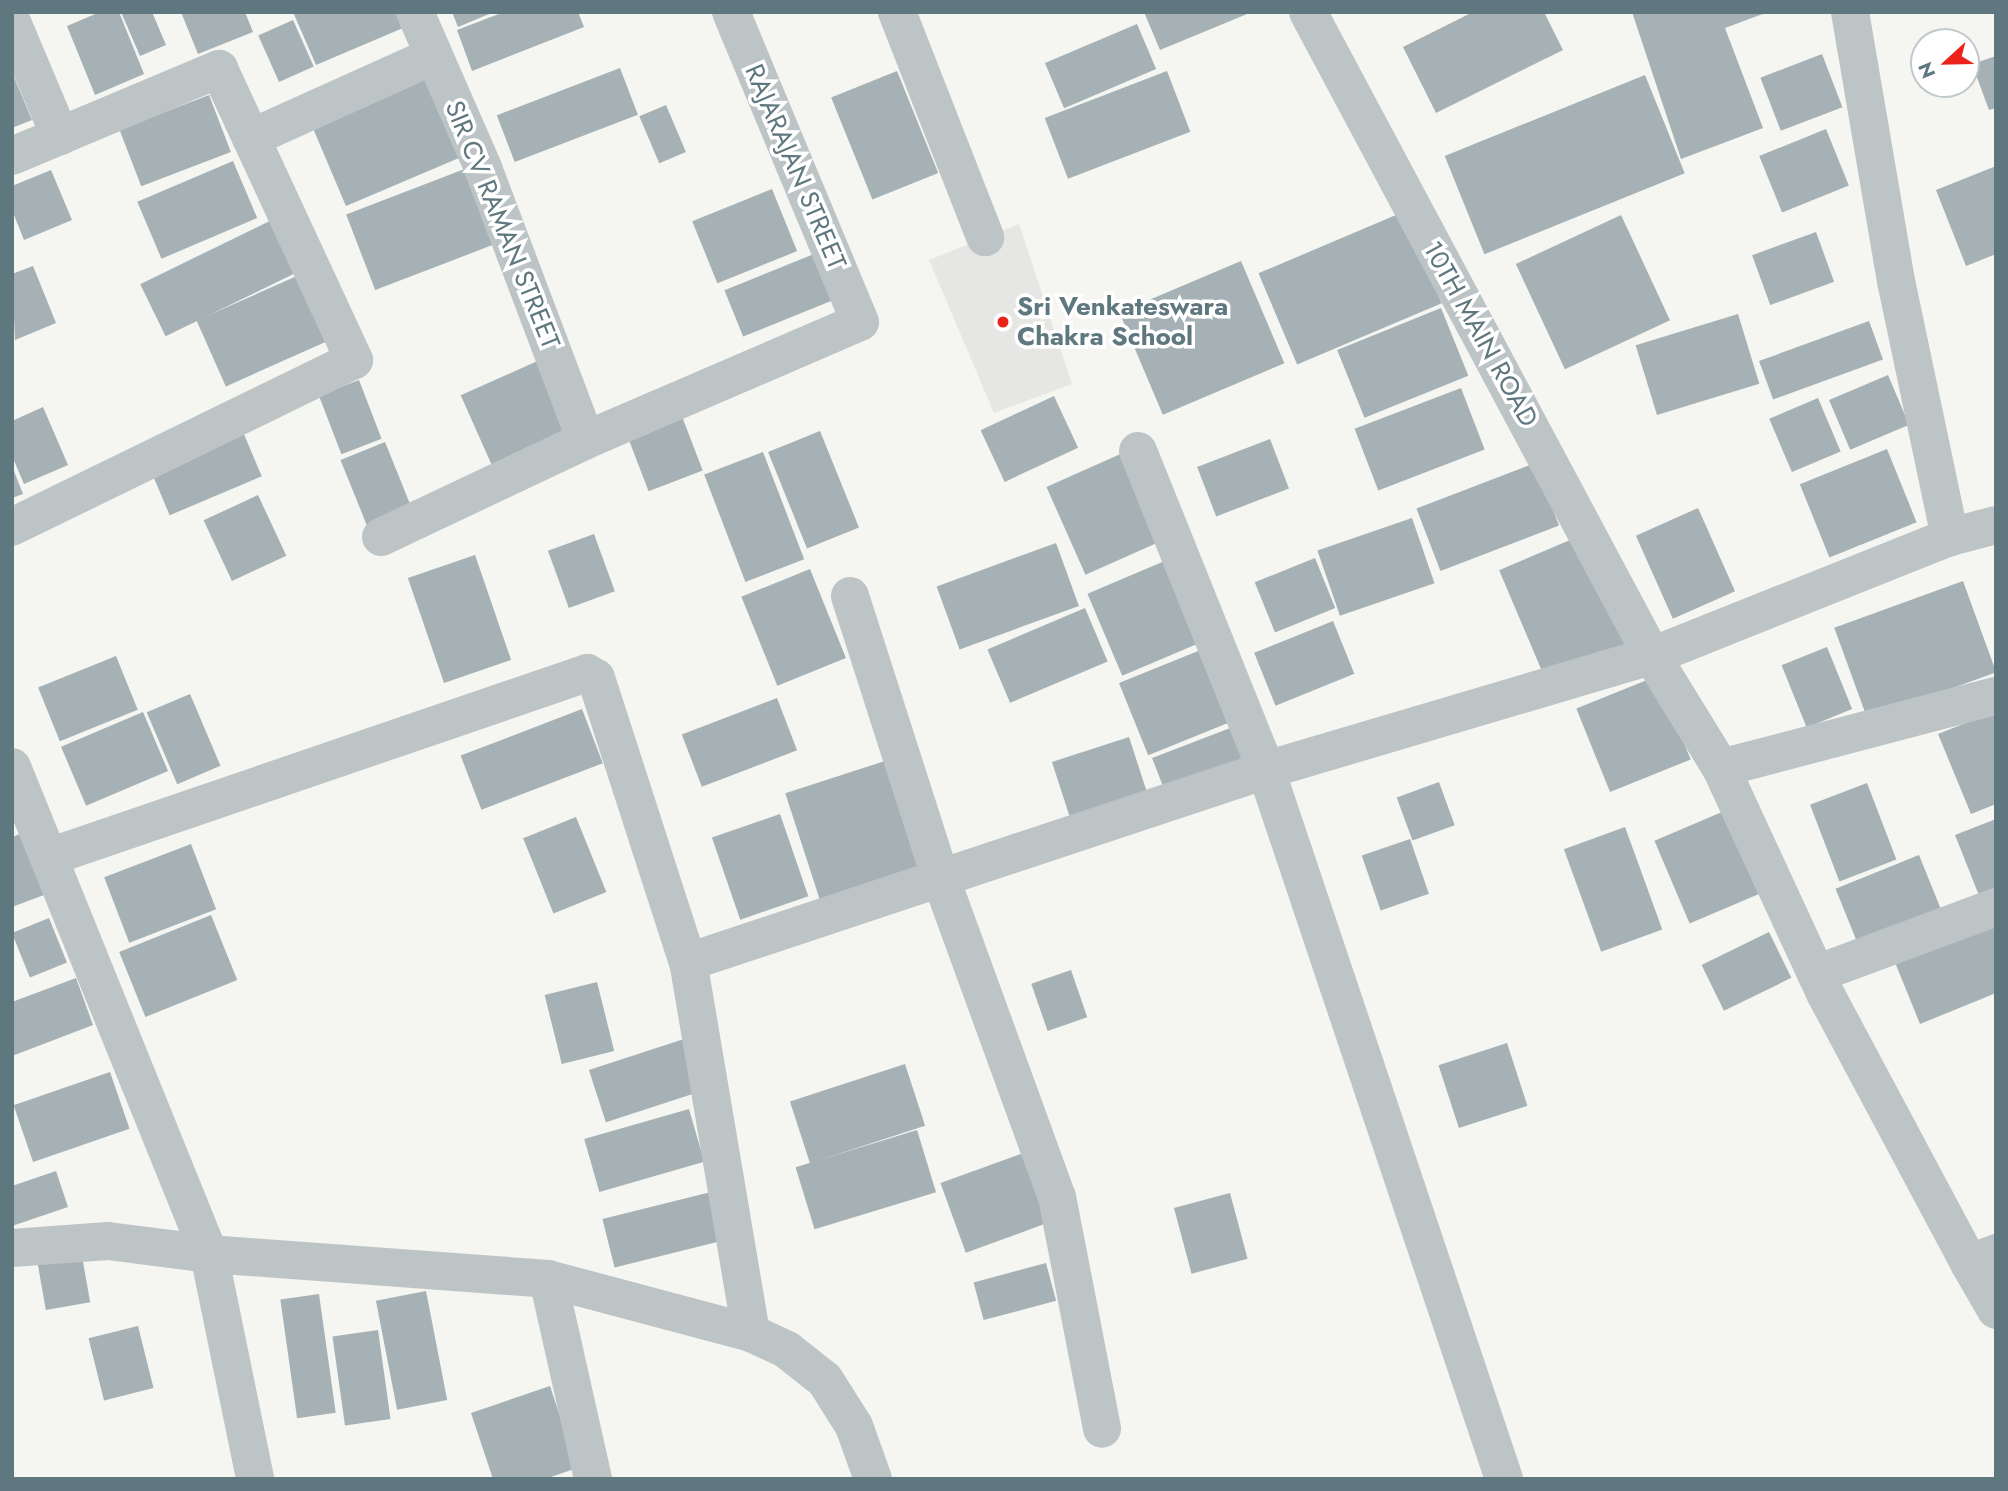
<!DOCTYPE html>
<style>
body{margin:0}
#map{position:relative;width:2008px;height:1491px;overflow:hidden;background:#f5f5f1;font-family:Jost,sans-serif}
div>[style]{position:absolute}
.built>*{inset:0;background:#e6e6e5}
.building>*{inset:0;background:#a5b1b4;transform-origin:0 0}
.minor>*{height:38px;margin:-19px;padding:0 19px;transform-origin:19px;border-radius:19px;background:#bdc4c6}
.dots>*{width:19px;height:19px;translate:-50% -50%;box-sizing:border-box;border:4px solid #fff;border-radius:50%}
span{translate:-50% -50%;white-space:nowrap;text-align:center;line-height:1.15;-webkit-text-stroke:7px #fff;paint-order:stroke}
.street-label{font-size:26px;color:#5f777e}
.poi-label{font-size:26px;color:#5f777e;font-weight:700}
.left{translate:0 -50%;text-align:left}
.frame{position:absolute;inset:0;border:14px solid #5f777e;pointer-events:none}
.north{position:absolute;left:1910px;top:28px;width:70px;height:70px;box-sizing:border-box;background:#fff;border:2px solid #bfc9cb;border-radius:50%;rotate:248deg;font-size:19px;font-weight:700;line-height:28px;text-align:center;color:#5f777e}
.north::after{content:'';display:block;margin:auto;width:24px;height:32px;background:#ec231b;clip-path:polygon(50% 0,100% 100%,50% 72%,0 100%)}
</style>
<div id="map">
<div class="built">
<i style="clip-path:polygon(1019px 224px,1072px 384px,994px 413px,929px 260px)"></i>
</div>
<div class="building">
<i style="clip-path:polygon(100px 12px,119px 12px,144px 74px,95px 95px,67px 26px)"></i>
<i style="clip-path:polygon(121px 12px,152px 12px,166px 45px,140px 56px)"></i>
<i style="clip-path:polygon(181px 12px,245px 12px,253px 32px,198px 54px)"></i>
<i style="clip-path:polygon(293px 12px,405px 12px,410px 25px,316px 65px)"></i>
<i style="clip-path:polygon(452px 12px,494px 12px,458px 27px)"></i>
<i style="clip-path:polygon(504px 12px,578px 12px,584px 27px,472px 71px,457px 30px)"></i>
<i style="clip-path:polygon(1144px 12px,1252px 12px,1160px 50px)"></i>
<i style="clip-path:polygon(1473px 12px,1544px 12px,1563px 50px,1436px 113px,1403px 47px)"></i>
<i style="clip-path:polygon(1632px 12px,1768px 12px,1725px 28px,1763px 128px,1681px 159px)"></i>
<i style="left:293px;top:20px;width:51px;height:38px;rotate:66deg"></i>
<i style="left:1137px;top:24px;width:49px;height:100px;rotate:67deg"></i>
<i style="left:1822px;top:54px;width:57px;height:66px;rotate:69deg"></i>
<i style="clip-path:polygon(1996px 56px,1996px 108px,1989px 110px,1972px 64px)"></i>
<i style="left:620px;top:68px;width:50px;height:132px;rotate:69deg"></i>
<i style="left:897px;top:71px;width:110px;height:71px;rotate:68deg"></i>
<i style="left:1167px;top:71px;width:65px;height:131px;rotate:69deg"></i>
<i style="clip-path:polygon(12px 72px,32px 120px,12px 128px)"></i>
<i style="left:434px;top:73px;width:88px;height:133px;rotate:67deg"></i>
<i style="left:1645px;top:75px;width:106px;height:216px;rotate:68deg"></i>
<i style="left:209px;top:95px;width:61px;height:96px;rotate:69deg"></i>
<i style="left:666px;top:105px;width:51px;height:29px;rotate:67deg"></i>
<i style="left:1826px;top:129px;width:61px;height:72px;rotate:68deg"></i>
<i style="left:233px;top:161px;width:62px;height:104px;rotate:67deg"></i>
<i style="left:475px;top:165px;width:81px;height:138px;rotate:69deg"></i>
<i style="clip-path:polygon(1996px 166px,1996px 254px,1966px 266px,1936px 190px)"></i>
<i style="clip-path:polygon(51px 170px,72px 220px,24px 240px,12px 210px,12px 186px)"></i>
<i style="left:772px;top:189px;width:67px;height:86px;rotate:68deg"></i>
<i style="left:1403px;top:212px;width:99px;height:157px;rotate:67deg"></i>
<i style="left:284px;top:214px;width:58px;height:160px;rotate:64deg"></i>
<i style="left:1621px;top:215px;width:116px;height:116px;rotate:65deg"></i>
<i style="left:1816px;top:232px;width:53px;height:68px;rotate:70deg"></i>
<i style="left:819px;top:252px;width:50px;height:102px;rotate:68deg"></i>
<i style="left:1241px;top:261px;width:111px;height:132px;rotate:67deg"></i>
<i style="clip-path:polygon(33px 266px,56px 323px,15px 340px,12px 274px)"></i>
<i style="left:308px;top:271px;width:72px;height:122px;rotate:66deg"></i>
<i style="left:1441px;top:308px;width:73px;height:112px;rotate:68deg"></i>
<i style="left:1738px;top:314px;width:73px;height:107px;rotate:73deg"></i>
<i style="left:1869px;top:321px;width:41px;height:117px;rotate:70deg"></i>
<i style="left:542px;top:359px;width:84px;height:89px;rotate:66deg"></i>
<i style="left:1888px;top:375px;width:54px;height:64px;rotate:67deg"></i>
<i style="left:359px;top:380px;width:63px;height:43px;rotate:69deg"></i>
<i style="left:1461px;top:388px;width:66px;height:114px;rotate:69deg"></i>
<i style="left:1054px;top:396px;width:57px;height:81px;rotate:65deg"></i>
<i style="left:1818px;top:398px;width:58px;height:53px;rotate:67deg"></i>
<i style="left:678px;top:406px;width:69px;height:58px;rotate:69deg"></i>
<i style="clip-path:polygon(43px 407px,68px 465px,24px 484px,12px 456px,12px 421px)"></i>
<i style="left:820px;top:431px;width:104px;height:56px;rotate:68deg"></i>
<i style="left:243px;top:432px;width:48px;height:100px;rotate:67deg"></i>
<i style="left:1270px;top:439px;width:53px;height:78px;rotate:69deg"></i>
<i style="left:385px;top:442px;width:70px;height:48px;rotate:68deg"></i>
<i style="left:1887px;top:449px;width:79px;height:94px;rotate:68deg"></i>
<i style="left:763px;top:452px;width:115px;height:63px;rotate:69deg"></i>
<i style="left:1125px;top:452px;width:96px;height:86px;rotate:66deg"></i>
<i style="left:1535px;top:463px;width:67px;height:127px;rotate:69deg"></i>
<i style="clip-path:polygon(12px 466px,23px 494px,12px 498px)"></i>
<i style="left:258px;top:495px;width:67px;height:60px;rotate:65deg"></i>
<i style="left:1698px;top:508px;width:91px;height:68px;rotate:66deg"></i>
<i style="left:1412px;top:518px;width:69px;height:100px;rotate:71deg"></i>
<i style="left:594px;top:534px;width:61px;height:49px;rotate:70deg"></i>
<i style="left:1582px;top:535px;width:119px;height:90px;rotate:67deg"></i>
<i style="left:1056px;top:543px;width:67px;height:127px;rotate:70deg"></i>
<i style="left:475px;top:555px;width:111px;height:71px;rotate:71deg"></i>
<i style="left:1174px;top:557px;width:89px;height:94px;rotate:67deg"></i>
<i style="left:1315px;top:558px;width:54px;height:65px;rotate:68deg"></i>
<i style="left:810px;top:569px;width:96px;height:74px;rotate:68deg"></i>
<i style="left:1963px;top:581px;width:97px;height:137px;rotate:70deg"></i>
<i style="left:1085px;top:608px;width:58px;height:106px;rotate:67deg"></i>
<i style="left:1333px;top:621px;width:57px;height:85px;rotate:68deg"></i>
<i style="left:1208px;top:647px;width:78px;height:96px;rotate:68deg"></i>
<i style="left:1827px;top:647px;width:67px;height:49px;rotate:68deg"></i>
<i style="left:116px;top:656px;width:58px;height:84px;rotate:68deg"></i>
<i style="left:1657px;top:676px;width:90px;height:87px;rotate:68deg"></i>
<i style="left:190px;top:694px;width:78px;height:47px;rotate:67deg"></i>
<i style="left:777px;top:698px;width:56px;height:102px;rotate:69deg"></i>
<i style="left:582px;top:709px;width:58px;height:130px;rotate:69deg"></i>
<i style="clip-path:polygon(1996px 711px,1996px 804px,1971px 814px,1938px 734px)"></i>
<i style="left:143px;top:712px;width:64px;height:89px;rotate:67deg"></i>
<i style="left:1238px;top:725px;width:47px;height:92px;rotate:69deg"></i>
<i style="left:1129px;top:737px;width:68px;height:81px;rotate:72deg"></i>
<i style="left:888px;top:760px;width:112px;height:108px;rotate:72deg"></i>
<i style="left:1439px;top:782px;width:46px;height:45px;rotate:70deg"></i>
<i style="left:1867px;top:783px;width:82px;height:61px;rotate:69deg"></i>
<i style="left:1729px;top:809px;width:90px;height:81px;rotate:67deg"></i>
<i style="left:780px;top:814px;width:87px;height:72px;rotate:71deg"></i>
<i style="left:576px;top:817px;width:81px;height:57px;rotate:68deg"></i>
<i style="clip-path:polygon(1996px 819px,1996px 892px,1980px 898px,1955px 835px)"></i>
<i style="left:1625px;top:827px;width:109px;height:65px;rotate:70deg"></i>
<i style="clip-path:polygon(20px 834px,44px 895px,12px 907px,12px 837px)"></i>
<i style="left:1410px;top:839px;width:58px;height:51px;rotate:71deg"></i>
<i style="left:191px;top:844px;width:70px;height:93px;rotate:69deg"></i>
<i style="left:1919px;top:855px;width:61px;height:90px;rotate:68deg"></i>
<i style="clip-path:polygon(1996px 913px,1996px 993px,1920px 1024px,1892px 955px)"></i>
<i style="left:211px;top:915px;width:70px;height:99px;rotate:68deg"></i>
<i style="left:49px;top:918px;width:48px;height:40px;rotate:68deg"></i>
<i style="left:1769px;top:932px;width:51px;height:75px;rotate:64deg"></i>
<i style="left:1071px;top:970px;width:50px;height:42px;rotate:71deg"></i>
<i style="clip-path:polygon(76px 978px,93px 1025px,12px 1056px,12px 1002px)"></i>
<i style="left:597px;top:982px;width:71px;height:54px;rotate:76deg"></i>
<i style="left:684px;top:1039px;width:55px;height:100px;rotate:72deg"></i>
<i style="left:1507px;top:1043px;width:66px;height:72px;rotate:72deg"></i>
<i style="left:905px;top:1064px;width:65px;height:121px;rotate:72deg"></i>
<i style="left:110px;top:1072px;width:60px;height:102px;rotate:71deg"></i>
<i style="left:689px;top:1109px;width:55px;height:109px;rotate:74deg"></i>
<i style="left:917px;top:1130px;width:65px;height:127px;rotate:73deg"></i>
<i style="left:1026px;top:1152px;width:74px;height:91px;rotate:70deg"></i>
<i style="clip-path:polygon(56px 1171px,68px 1207px,12px 1226px,12px 1186px)"></i>
<i style="left:715px;top:1191px;width:50px;height:116px;rotate:76deg"></i>
<i style="left:1230px;top:1193px;width:68px;height:58px;rotate:75deg"></i>
<i style="left:82px;top:1256px;width:47px;height:45px;rotate:80deg"></i>
<i style="left:1046px;top:1263px;width:39px;height:75px;rotate:75deg"></i>
<i style="left:426px;top:1291px;width:111px;height:51px;rotate:79deg"></i>
<i style="left:319px;top:1294px;width:120px;height:39px;rotate:82deg"></i>
<i style="left:138px;top:1326px;width:64px;height:51px;rotate:76deg"></i>
<i style="left:378px;top:1330px;width:90px;height:46px;rotate:82deg"></i>
<i style="clip-path:polygon(550px 1386px,577px 1468px,545px 1479px,493px 1479px,471px 1413px)"></i>
</div>
<div class="minor">
<i style="left:415px;top:12px;width:170px;rotate:66.4deg"></i>
<i style="left:483px;top:168px;width:291px;rotate:69.3deg"></i>
<i style="left:897px;top:12px;width:242px;rotate:68.6deg"></i>
<i style="left:1308px;top:12px;width:730px;rotate:61.89deg"></i>
<i style="left:1652px;top:656px;width:132px;rotate:58.4deg"></i>
<i style="left:1721px;top:768px;width:248px;rotate:65.2deg"></i>
<i style="left:1825px;top:993px;width:306px;rotate:61.9deg"></i>
<i style="left:1969px;top:1263px;width:29px;rotate:-20deg"></i>
<i style="left:1850px;top:12px;width:273px;rotate:80.3deg"></i>
<i style="left:1896px;top:281px;width:262px;rotate:78.1deg"></i>
<i style="left:12px;top:22px;width:124px;rotate:67.2deg"></i>
<i style="left:251px;top:138px;width:200px;rotate:-24.3deg"></i>
<i style="left:12px;top:156px;width:225px;rotate:-22.8deg"></i>
<i style="left:219px;top:69px;width:321px;rotate:65.1deg"></i>
<i style="left:354px;top:360px;width:381px;rotate:154deg"></i>
<i style="left:1138px;top:451px;width:344px;rotate:68.1deg"></i>
<i style="left:1266px;top:770px;width:748px;rotate:71.44deg"></i>
<i style="left:381px;top:537px;width:227px;rotate:-25.3deg"></i>
<i style="left:586px;top:440px;width:298px;rotate:-23.3deg"></i>
<i style="left:860px;top:322px;width:336px;rotate:-112.6deg"></i>
<i style="left:850px;top:596px;width:297px;rotate:72.2deg"></i>
<i style="left:941px;top:879px;width:338px;rotate:70deg"></i>
<i style="left:1057px;top:1197px;width:236px;rotate:79deg"></i>
<i style="left:12px;top:767px;width:525px;rotate:67.98deg"></i>
<i style="left:209px;top:1254px;width:230px;rotate:78.4deg"></i>
<i style="left:1721px;top:768px;width:284px;rotate:-14.7deg"></i>
<i style="left:49px;top:857px;width:569px;rotate:-18.88deg"></i>
<i style="left:587px;top:673px;width:10px;rotate:29deg"></i>
<i style="left:596px;top:678px;width:299px;rotate:72.1deg"></i>
<i style="left:1816px;top:974px;width:192px;rotate:-20.4deg"></i>
<i style="left:12px;top:1248px;width:96px;rotate:-4.2deg"></i>
<i style="left:108px;top:1241px;width:102px;rotate:7.3deg"></i>
<i style="left:209px;top:1254px;width:340px;rotate:4.2deg"></i>
<i style="left:548px;top:1279px;width:210px;rotate:14.9deg"></i>
<i style="left:751px;top:1333px;width:376px;rotate:-99.6deg"></i>
<i style="left:688px;top:962px;width:609px;rotate:-18.38deg"></i>
<i style="left:1266px;top:770px;width:402px;rotate:-16.5deg"></i>
<i style="left:1652px;top:656px;width:321px;rotate:-21.8deg"></i>
<i style="left:1950px;top:537px;width:48px;rotate:-14.6deg"></i>
<i style="left:1969px;top:1263px;width:54px;rotate:60.1deg"></i>
<i style="left:548px;top:1279px;width:205px;rotate:77.3deg"></i>
<i style="left:751px;top:1333px;width:40px;rotate:25deg"></i>
<i style="left:787px;top:1350px;width:48px;rotate:38.3deg"></i>
<i style="left:825px;top:1380px;width:54px;rotate:57.8deg"></i>
<i style="left:854px;top:1426px;width:56px;rotate:70.3deg"></i>
</div>
<div class="dots">
<i style="left:1003px;top:322px;background:#ec231b"></i>
</div>
<div class="street-label">
<span style="left:795px;top:167px;rotate:67deg">RAJARAJAN STREET</span>
<span style="left:502px;top:225px;rotate:68deg">SIR CV RAMAN STREET</span>
<span style="left:1480px;top:334px;rotate:61deg">10TH MAIN ROAD</span>
</div>
<div class="poi-label">
<span class="left" style="left:1017px;top:322px">Sri Venkateswara<br>Chakra School</span>
</div>
<div class="frame"></div>
<div class="north">N</div>
</div>
